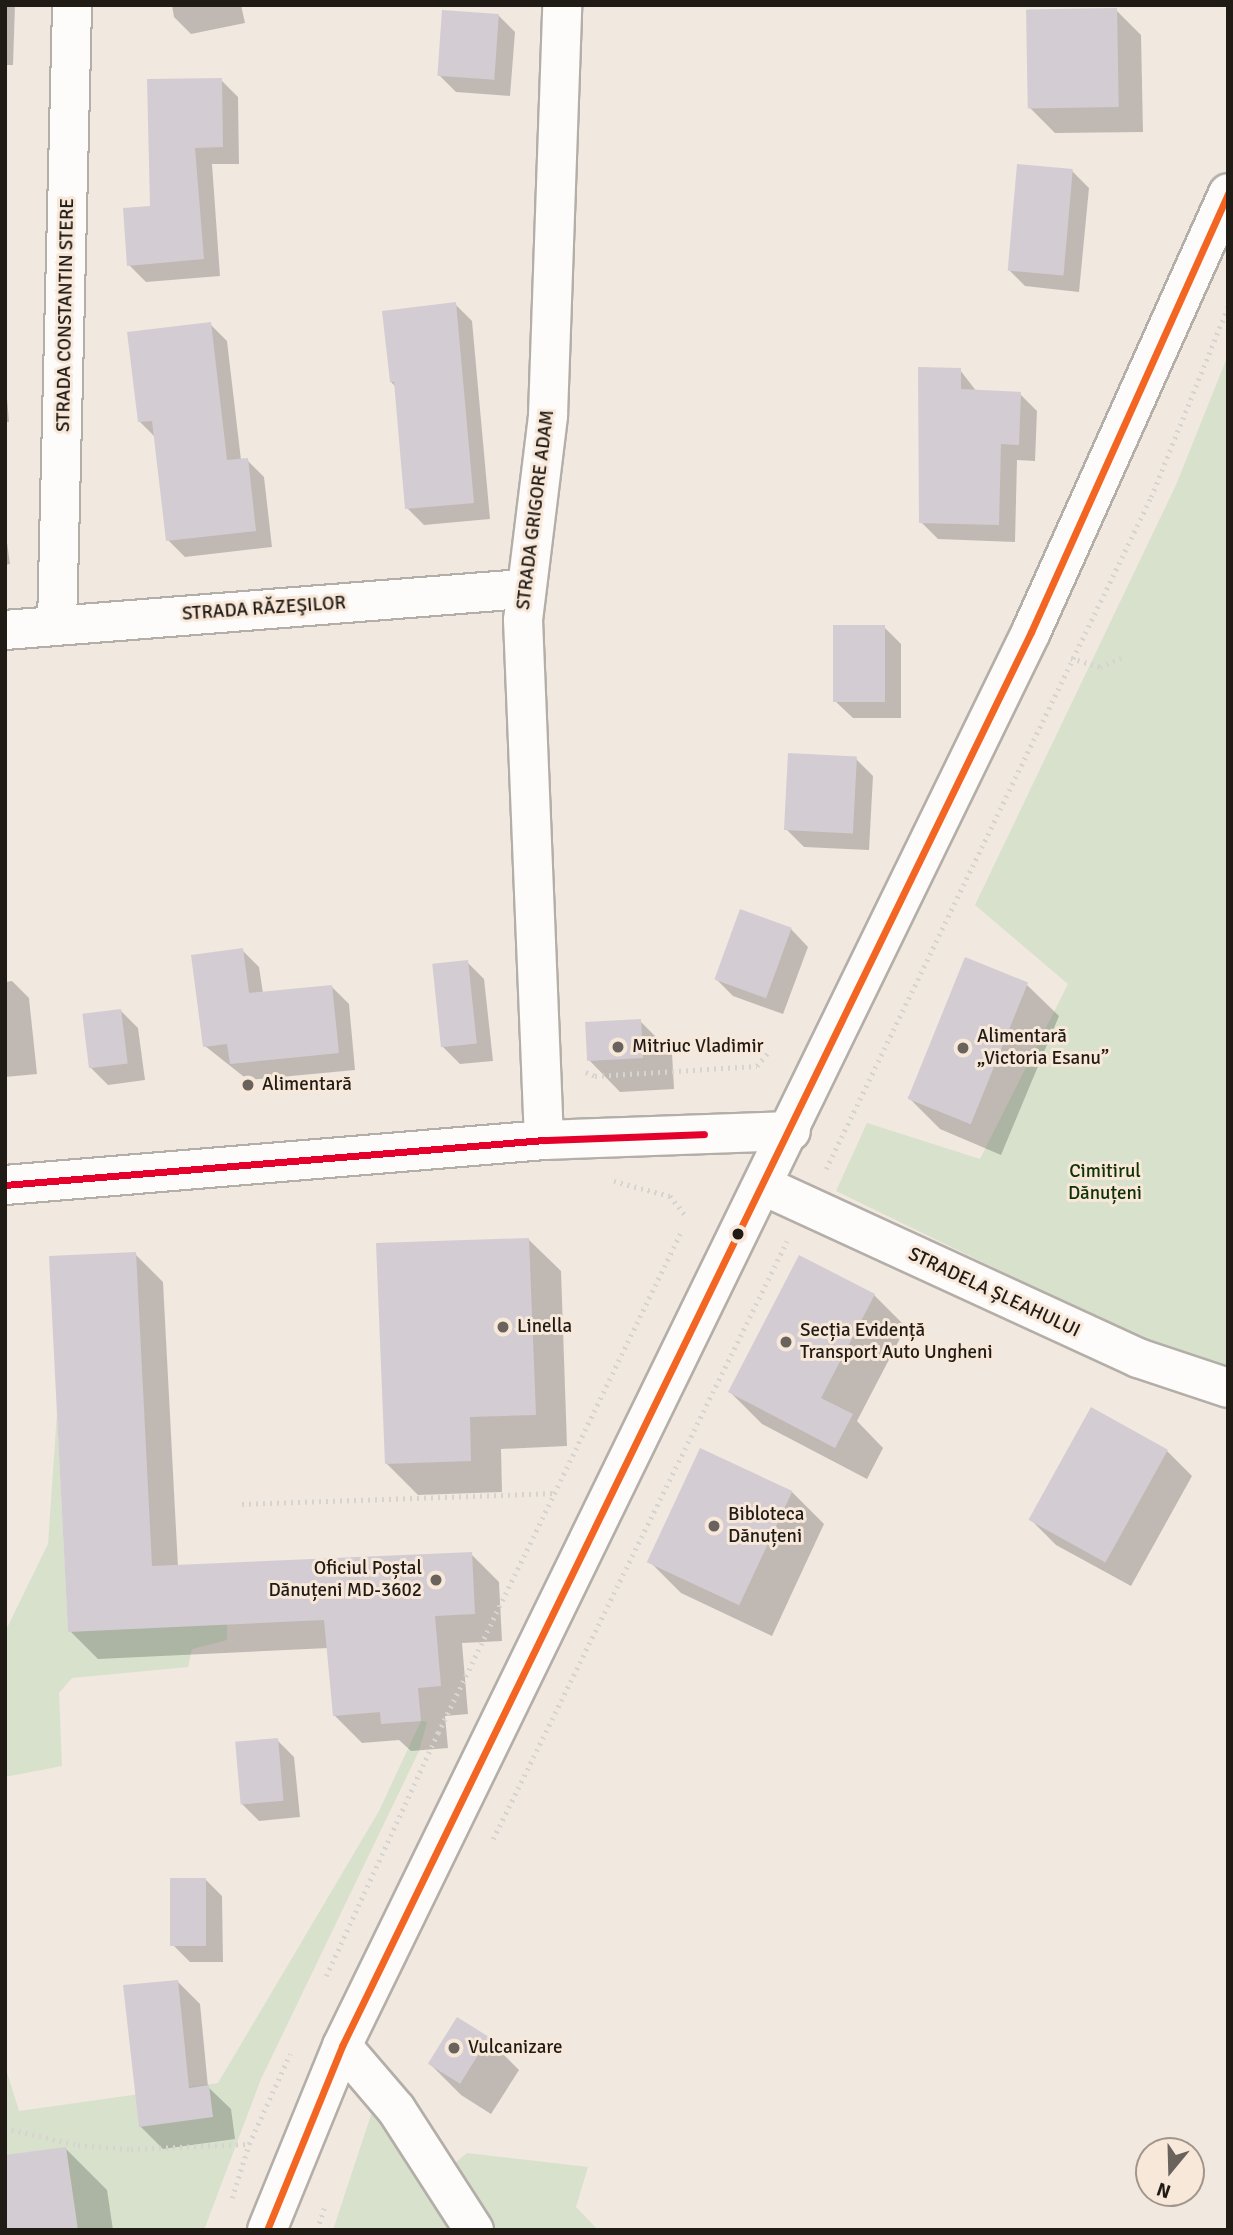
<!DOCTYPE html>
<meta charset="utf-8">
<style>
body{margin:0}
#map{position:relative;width:1233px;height:2235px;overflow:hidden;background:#f1e8e0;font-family:Signika,sans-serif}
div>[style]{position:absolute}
.green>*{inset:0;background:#d7e1cc}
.shadow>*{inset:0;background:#0003}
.building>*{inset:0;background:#d3cdd3;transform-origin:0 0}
.path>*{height:4.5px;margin-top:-2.25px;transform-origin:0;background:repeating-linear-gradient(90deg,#d6d4d1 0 2px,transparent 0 7px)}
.roads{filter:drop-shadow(2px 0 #b4aea8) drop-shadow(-2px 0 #b4aea8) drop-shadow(0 2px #b4aea8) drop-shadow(0 -2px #b4aea8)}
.minor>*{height:38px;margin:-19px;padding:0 19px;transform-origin:19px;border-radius:19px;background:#fdfcfa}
.major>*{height:38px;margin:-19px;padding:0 19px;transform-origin:19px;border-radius:19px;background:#fdfcfa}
.bus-1>*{height:7px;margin:-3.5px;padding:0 3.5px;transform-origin:3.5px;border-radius:3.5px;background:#e4002b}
.bus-2>*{height:7px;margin:-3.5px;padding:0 3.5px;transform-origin:3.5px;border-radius:3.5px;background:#f26522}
.dots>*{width:19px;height:19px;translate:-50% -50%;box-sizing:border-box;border:4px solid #f8e8d9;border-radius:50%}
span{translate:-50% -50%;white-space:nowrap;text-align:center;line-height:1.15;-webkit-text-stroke:6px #f8e8d9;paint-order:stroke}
.street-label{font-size:19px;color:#211b16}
.poi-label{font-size:19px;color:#211b16}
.left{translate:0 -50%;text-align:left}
.right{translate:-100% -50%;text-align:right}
.park-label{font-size:19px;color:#0e3203}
.frame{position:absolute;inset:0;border:7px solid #211b16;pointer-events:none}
.north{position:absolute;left:1135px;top:2137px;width:70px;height:70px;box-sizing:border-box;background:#f8e8d9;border:2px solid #a2968b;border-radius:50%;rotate:199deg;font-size:19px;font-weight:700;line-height:28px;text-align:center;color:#211b16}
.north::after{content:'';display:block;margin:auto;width:24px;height:32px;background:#6a635d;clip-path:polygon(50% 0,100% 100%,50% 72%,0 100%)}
</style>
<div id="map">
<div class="green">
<i style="clip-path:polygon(1228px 355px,1228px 1366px,1178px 1357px,836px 1191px,867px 1123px,980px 1159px,1068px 984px,975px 905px,1176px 485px)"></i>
<i style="clip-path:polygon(57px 1413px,68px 1631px,227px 1624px,227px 1640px,192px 1649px,188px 1667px,72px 1678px,59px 1693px,62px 1766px,5px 1777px,5px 1632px,48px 1544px)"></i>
<i style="clip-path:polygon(421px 1721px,427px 1722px,419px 1751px,261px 2079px,204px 2230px,5px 2230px,5px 2066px,19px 2111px,218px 2083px,379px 1811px)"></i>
<i style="clip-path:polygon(372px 2112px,457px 2230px,333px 2230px)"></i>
<i style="clip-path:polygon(467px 2153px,588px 2167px,576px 2207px,598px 2230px,490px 2230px,463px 2191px,455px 2163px)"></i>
</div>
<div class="shadow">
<i style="clip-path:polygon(5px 5px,15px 5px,13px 65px,5px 65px)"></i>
<i style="clip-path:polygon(172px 5px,241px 5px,245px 23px,191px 34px,174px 17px)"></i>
<i style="clip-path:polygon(1116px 10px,1141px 35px,1143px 132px,1055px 133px,1030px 108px)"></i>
<i style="clip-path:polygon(498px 15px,515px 32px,510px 96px,456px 92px,439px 75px)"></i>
<i style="clip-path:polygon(221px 80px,238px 97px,239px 164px,212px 164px,220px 276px,146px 282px,129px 265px,152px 208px)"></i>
<i style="clip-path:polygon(5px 150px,7px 152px,5px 240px)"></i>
<i style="clip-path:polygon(1072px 171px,1089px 188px,1079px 292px,1025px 286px,1008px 269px)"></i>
<i style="clip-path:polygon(455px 304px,472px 321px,490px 519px,424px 525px,407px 508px,396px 387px,391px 382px)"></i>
<i style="clip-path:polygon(210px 324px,227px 341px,241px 460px,247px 460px,264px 477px,272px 547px,185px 557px,168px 540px,155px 437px,139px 421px)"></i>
<i style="clip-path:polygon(960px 370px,977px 392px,1020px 394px,1037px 411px,1035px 461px,1017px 460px,1015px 542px,938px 539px,921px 522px)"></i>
<i style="clip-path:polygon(5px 374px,9px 422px,5px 422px)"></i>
<i style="clip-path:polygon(5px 528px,10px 564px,5px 565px)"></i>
<i style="clip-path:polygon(884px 627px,901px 644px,901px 718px,853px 718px,835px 701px)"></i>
<i style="clip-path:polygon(856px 759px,873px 776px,869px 850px,804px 847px,787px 830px)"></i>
<i style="clip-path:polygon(791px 929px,808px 947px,783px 1014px,733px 996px,716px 979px)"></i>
<i style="clip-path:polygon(242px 950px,259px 967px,263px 993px,332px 987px,349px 1004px,355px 1070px,248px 1080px,205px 1046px)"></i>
<i style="clip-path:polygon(467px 962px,484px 979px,493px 1061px,460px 1064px,443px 1047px)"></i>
<i style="clip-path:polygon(12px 981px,29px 998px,37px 1074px,5px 1077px,5px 982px)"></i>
<i style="clip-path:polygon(1027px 985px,1059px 1016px,1001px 1155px,940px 1129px,908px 1097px)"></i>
<i style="clip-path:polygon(121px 1011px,138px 1028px,145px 1080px,108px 1085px,91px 1068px)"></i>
<i style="clip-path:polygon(640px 1021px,672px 1053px,674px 1089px,620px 1092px,589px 1060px)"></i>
<i style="clip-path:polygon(529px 1240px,561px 1271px,567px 1446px,501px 1449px,502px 1492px,418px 1495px,386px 1463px)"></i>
<i style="clip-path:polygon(135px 1254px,163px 1282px,178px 1567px,471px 1554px,499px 1582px,502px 1641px,462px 1643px,468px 1714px,445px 1716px,448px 1748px,411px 1751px,399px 1740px,362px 1743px,334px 1715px,328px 1648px,98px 1659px,70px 1631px)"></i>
<i style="clip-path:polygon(874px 1295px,906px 1327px,857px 1421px,883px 1448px,867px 1479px,762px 1424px,730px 1392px)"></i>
<i style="clip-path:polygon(1167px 1451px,1192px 1476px,1131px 1586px,1056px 1545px,1031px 1520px)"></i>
<i style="clip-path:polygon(792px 1492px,824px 1524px,772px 1636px,681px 1593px,649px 1561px)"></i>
<i style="clip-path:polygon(277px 1740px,294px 1757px,300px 1817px,259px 1821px,242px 1804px)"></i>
<i style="clip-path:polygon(205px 1879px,222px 1896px,223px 1962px,190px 1962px,173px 1945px)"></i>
<i style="clip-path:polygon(178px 1982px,200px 2004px,208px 2087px,231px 2109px,235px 2139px,163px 2149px,140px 2126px)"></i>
<i style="clip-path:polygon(488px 2039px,519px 2070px,491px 2114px,461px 2095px,429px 2063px)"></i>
<i style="clip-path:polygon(65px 2148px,107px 2190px,113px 2230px,5px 2230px)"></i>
</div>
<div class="building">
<i style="left:1117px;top:8px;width:99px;height:91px;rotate:89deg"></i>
<i style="left:442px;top:10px;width:57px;height:66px;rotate:4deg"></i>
<i style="clip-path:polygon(222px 78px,223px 147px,195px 148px,204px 259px,127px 266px,123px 208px,150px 206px,147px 79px)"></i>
<i style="left:1017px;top:164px;width:56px;height:107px;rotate:5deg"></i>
<i style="clip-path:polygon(456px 302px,474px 503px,405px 509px,394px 382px,390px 382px,382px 311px)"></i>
<i style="clip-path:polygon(211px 322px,227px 460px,248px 458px,256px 531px,166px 541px,152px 421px,138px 422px,127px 332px)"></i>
<i style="clip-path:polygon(918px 367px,961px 368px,961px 389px,1021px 392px,1019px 445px,1001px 444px,999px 525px,919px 523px)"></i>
<i style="left:833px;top:625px;width:52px;height:77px"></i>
<i style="left:788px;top:753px;width:69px;height:77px;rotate:3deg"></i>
<i style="left:740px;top:909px;width:55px;height:75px;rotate:20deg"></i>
<i style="clip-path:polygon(243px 948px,249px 993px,332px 985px,339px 1053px,230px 1064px,227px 1044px,203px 1047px,191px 955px)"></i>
<i style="left:965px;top:957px;width:68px;height:153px;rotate:22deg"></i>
<i style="left:468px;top:960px;width:84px;height:36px;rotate:84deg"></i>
<i style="left:121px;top:1009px;width:55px;height:39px;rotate:83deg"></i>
<i style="left:641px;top:1019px;width:39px;height:56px;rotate:87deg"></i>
<i style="clip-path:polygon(529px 1238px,536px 1415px,470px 1417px,471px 1461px,385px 1464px,376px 1243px)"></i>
<i style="clip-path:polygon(136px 1252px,152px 1566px,472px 1552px,475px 1614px,435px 1616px,441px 1686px,418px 1688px,421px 1721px,381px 1724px,380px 1712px,333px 1716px,324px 1620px,68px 1632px,49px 1256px)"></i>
<i style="clip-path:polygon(799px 1255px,875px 1294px,821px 1398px,853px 1414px,835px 1448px,728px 1392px)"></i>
<i style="left:1091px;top:1407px;width:88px;height:129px;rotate:29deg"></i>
<i style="left:700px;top:1448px;width:102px;height:126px;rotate:25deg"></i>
<i style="left:278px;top:1738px;width:63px;height:43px;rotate:85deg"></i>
<i style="left:170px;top:1878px;width:36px;height:68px"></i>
<i style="clip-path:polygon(178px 1980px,189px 2088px,209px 2085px,213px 2117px,139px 2127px,123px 1985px)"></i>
<i style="left:457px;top:2017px;width:38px;height:55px;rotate:32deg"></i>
<i style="clip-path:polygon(66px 2147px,78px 2230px,5px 2230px,5px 2155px)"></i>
</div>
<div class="path">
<i style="left:1071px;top:658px;width:30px;rotate:17deg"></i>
<i style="left:1100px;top:667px;width:27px;rotate:-24deg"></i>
<i style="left:586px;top:1072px;width:10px;rotate:24deg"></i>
<i style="left:595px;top:1076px;width:162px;rotate:-3.5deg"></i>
<i style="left:757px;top:1066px;width:21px;rotate:-51deg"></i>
<i style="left:826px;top:1169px;width:746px;rotate:-64.19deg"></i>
<i style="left:1151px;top:497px;width:206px;rotate:-68deg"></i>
<i style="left:614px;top:1181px;width:58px;rotate:15deg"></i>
<i style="left:670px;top:1196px;width:28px;rotate:51deg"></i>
<i style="left:242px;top:1504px;width:313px;rotate:-2deg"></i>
<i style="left:493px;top:1839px;width:666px;rotate:-63.82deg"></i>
<i style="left:326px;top:1976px;width:268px;rotate:-65.3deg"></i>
<i style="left:438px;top:1733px;width:557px;rotate:-64.13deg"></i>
<i style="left:5px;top:2128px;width:75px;rotate:13.1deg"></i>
<i style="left:78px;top:2145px;width:53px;rotate:4.3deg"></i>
<i style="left:131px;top:2149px;width:118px;rotate:-2.4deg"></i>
<i style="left:232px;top:2198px;width:57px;rotate:-72.5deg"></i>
<i style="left:249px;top:2144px;width:99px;rotate:-65.5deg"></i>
<i style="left:317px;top:2230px;width:23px;rotate:-72deg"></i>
</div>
<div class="roads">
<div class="minor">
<i style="left:57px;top:625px;width:620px;rotate:-88.61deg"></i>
<i style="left:5px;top:630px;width:520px;rotate:-4.53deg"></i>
<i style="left:544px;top:1140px;width:520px;rotate:-92.31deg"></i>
<i style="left:523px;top:620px;width:207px;rotate:-83deg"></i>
<i style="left:548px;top:415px;width:410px;rotate:-88deg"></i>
<i style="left:764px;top:1186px;width:412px;rotate:24.7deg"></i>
<i style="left:1138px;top:1358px;width:95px;rotate:18.4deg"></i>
<i style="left:342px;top:2046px;width:83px;rotate:49.4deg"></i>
<i style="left:396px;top:2109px;width:144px;rotate:57.2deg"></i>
</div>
<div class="major">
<i style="left:5px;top:1185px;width:541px;rotate:-4.77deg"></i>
<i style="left:544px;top:1140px;width:247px;rotate:-2.1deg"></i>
<i style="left:267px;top:2230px;width:199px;rotate:-67.8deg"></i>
<i style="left:342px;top:2046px;width:1573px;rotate:-64.02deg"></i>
<i style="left:1031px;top:632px;width:481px;rotate:-65.8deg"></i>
</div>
</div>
<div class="bus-1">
<i style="left:5px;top:1185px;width:541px;rotate:-4.77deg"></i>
<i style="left:544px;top:1140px;width:160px;rotate:-2.1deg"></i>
</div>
<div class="bus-2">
<i style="left:267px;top:2230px;width:199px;rotate:-67.8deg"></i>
<i style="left:342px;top:2046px;width:1573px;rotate:-64.02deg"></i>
<i style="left:1031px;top:632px;width:481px;rotate:-65.8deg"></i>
</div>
<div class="dots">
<i style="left:618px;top:1047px;background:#6a635d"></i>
<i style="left:963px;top:1048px;background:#6a635d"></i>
<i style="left:248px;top:1085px;background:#6a635d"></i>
<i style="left:738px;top:1234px;background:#211b16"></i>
<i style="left:503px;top:1327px;background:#6a635d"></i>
<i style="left:786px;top:1342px;background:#6a635d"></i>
<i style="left:714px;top:1526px;background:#6a635d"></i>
<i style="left:436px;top:1580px;background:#6a635d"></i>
<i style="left:454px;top:2048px;background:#6a635d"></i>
</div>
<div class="street-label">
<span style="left:66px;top:315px;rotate:-89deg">STRADA CONSTANTIN STERE</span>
<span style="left:536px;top:510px;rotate:-83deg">STRADA GRIGORE ADAM</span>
<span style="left:264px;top:609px;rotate:-4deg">STRADA RĂZEŞILOR</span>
<span style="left:994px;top:1293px;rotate:25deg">STRADELA ȘLEAHULUI</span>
</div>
<div class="poi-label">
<span class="left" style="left:977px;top:1048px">Alimentară<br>„Victoria Esanu”</span>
<span class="left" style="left:632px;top:1047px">Mitriuc Vladimir</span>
<span class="left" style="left:262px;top:1085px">Alimentară</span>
<span class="left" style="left:517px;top:1327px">Linella</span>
<span class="left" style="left:800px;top:1342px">Secția Evidență<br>Transport Auto Ungheni</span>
<span class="left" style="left:728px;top:1526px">Bibloteca<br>Dănuțeni</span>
<span class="right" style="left:422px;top:1580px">Oficiul Poștal<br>Dănuțeni MD-3602</span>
<span class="left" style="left:468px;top:2048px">Vulcanizare</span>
</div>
<div class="park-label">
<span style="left:1105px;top:1183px">Cimitirul<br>Dănuțeni</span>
</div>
<div class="frame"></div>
<div class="north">N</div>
</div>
